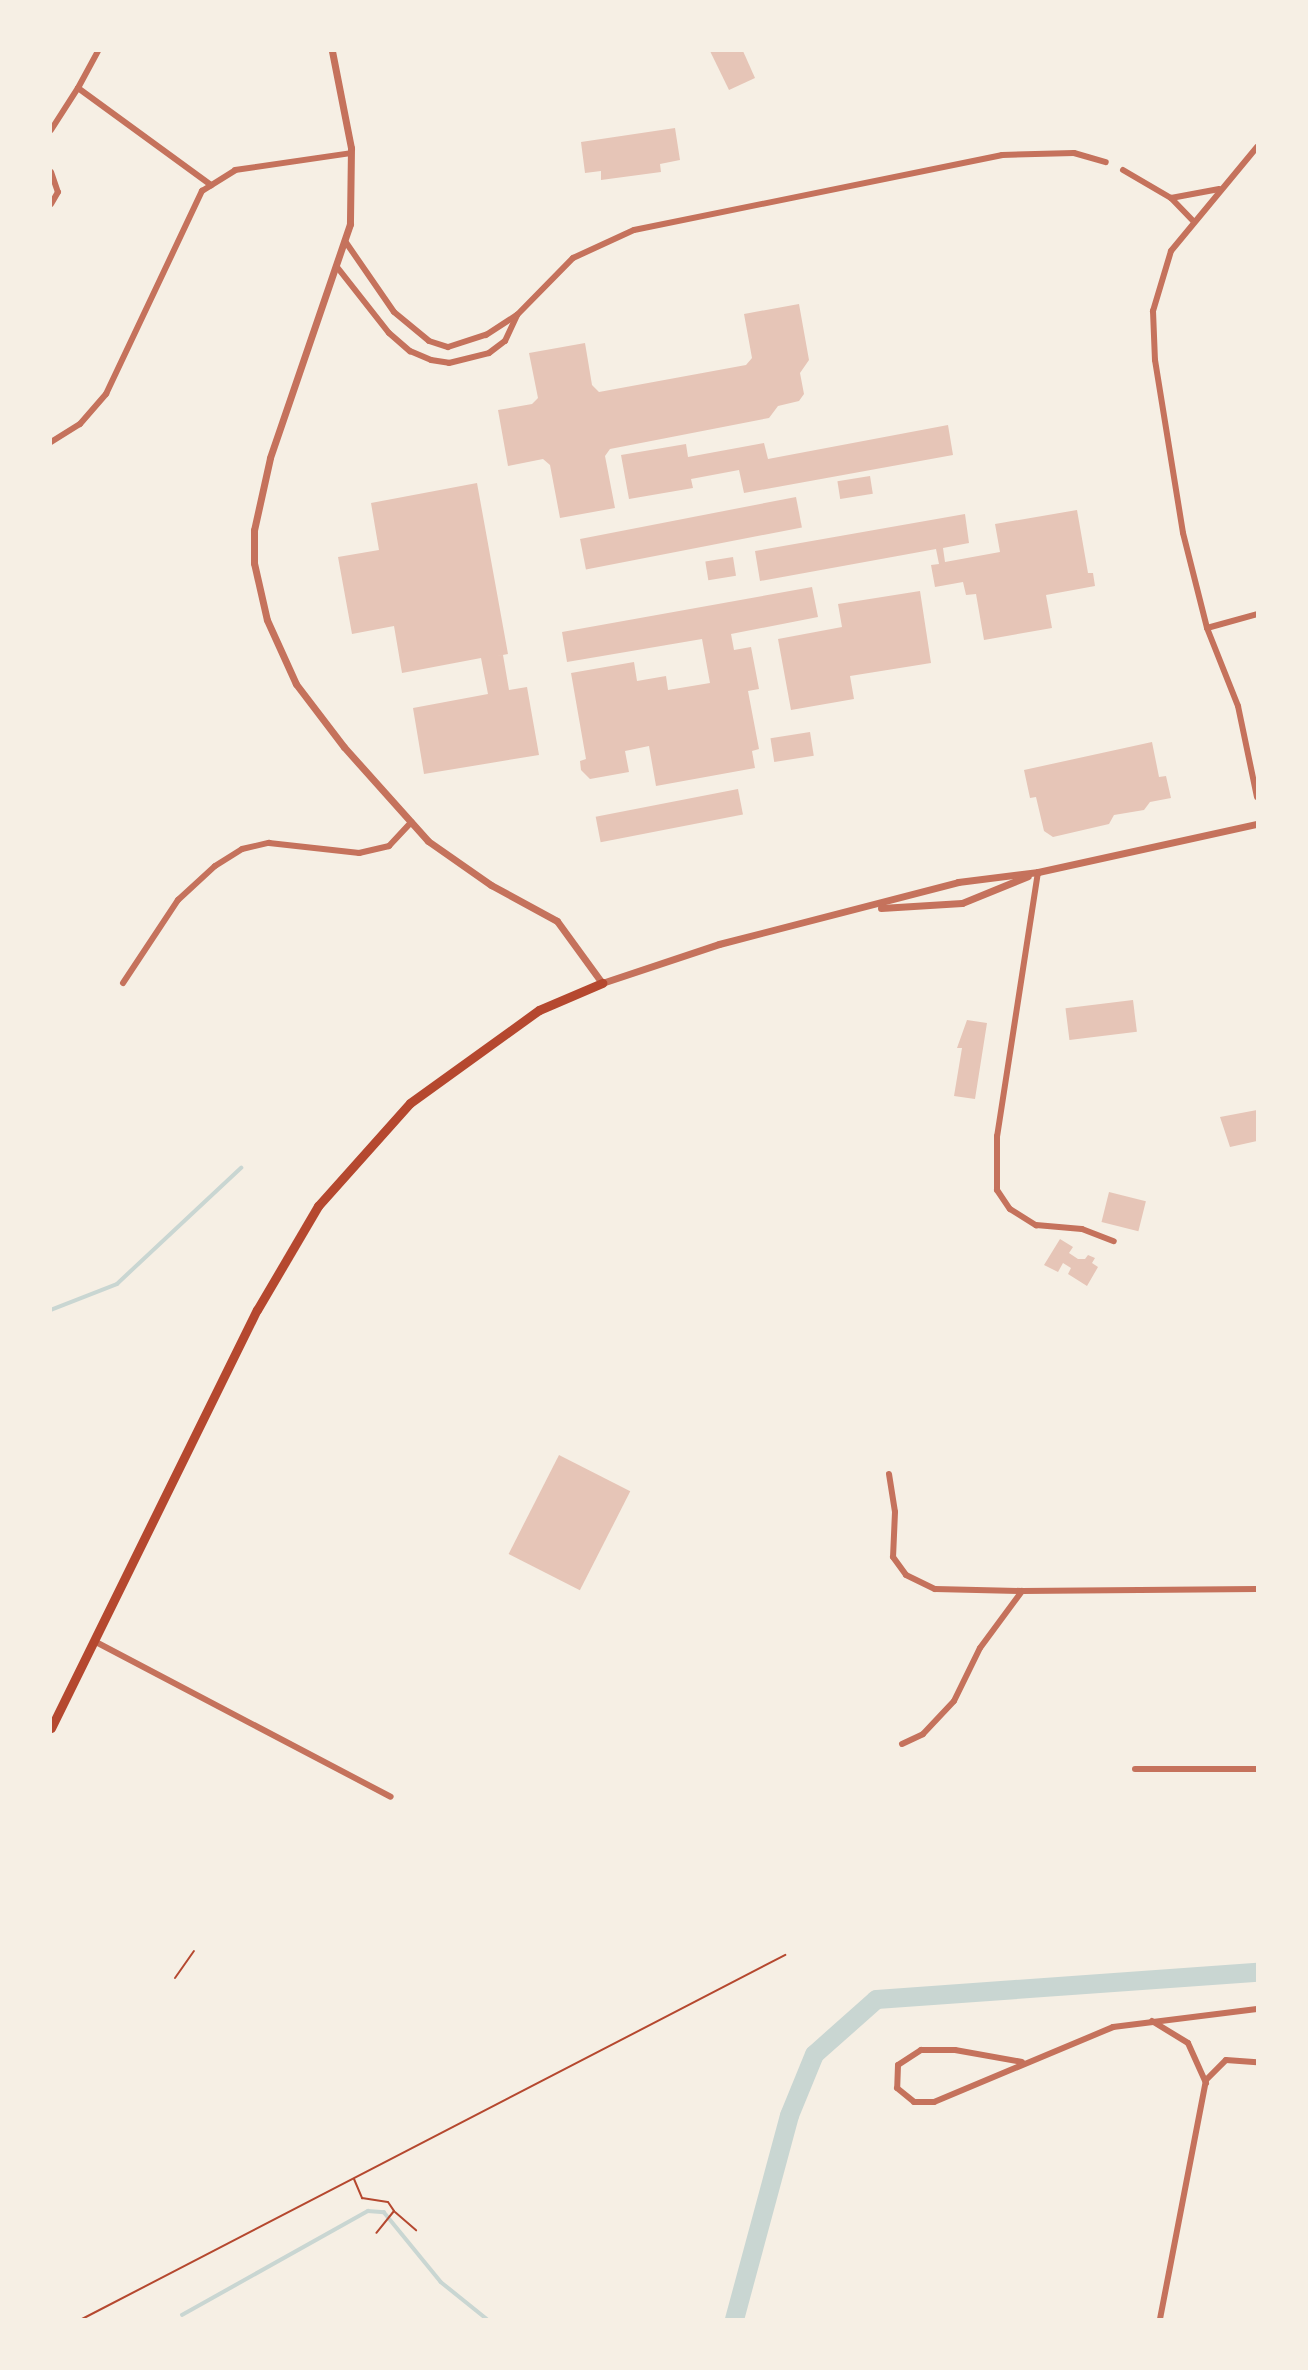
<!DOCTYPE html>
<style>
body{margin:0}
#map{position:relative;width:1308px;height:2370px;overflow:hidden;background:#f6efe4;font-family:"Space Grotesk",sans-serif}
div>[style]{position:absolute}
.stream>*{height:3.5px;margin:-1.75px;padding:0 1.75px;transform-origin:1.75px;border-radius:1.75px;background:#c9d6d2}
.river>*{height:19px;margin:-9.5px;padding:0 9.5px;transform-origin:9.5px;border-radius:9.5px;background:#c9d6d2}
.building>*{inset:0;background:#e6c5b7;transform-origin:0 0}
.path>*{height:2px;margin:-1px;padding:0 1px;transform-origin:1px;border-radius:1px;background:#b5482f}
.minor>*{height:6px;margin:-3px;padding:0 3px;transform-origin:3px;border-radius:3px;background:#c5725c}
.tertiary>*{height:7px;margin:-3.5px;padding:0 3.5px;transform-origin:3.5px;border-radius:3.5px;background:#c5725c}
.primary>*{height:9px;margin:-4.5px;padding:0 4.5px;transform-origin:4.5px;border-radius:4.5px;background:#b5482f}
span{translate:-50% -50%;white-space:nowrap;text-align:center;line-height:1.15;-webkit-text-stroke:6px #f6efe4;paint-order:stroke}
.frame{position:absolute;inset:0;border:52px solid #f6efe4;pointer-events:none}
</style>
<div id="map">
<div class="stream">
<i style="left:51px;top:1310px;width:71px;rotate:-21.5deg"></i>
<i style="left:117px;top:1284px;width:170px;rotate:-43.1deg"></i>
<i style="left:182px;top:2315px;width:213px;rotate:-29.2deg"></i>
<i style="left:368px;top:2211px;width:16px;rotate:4deg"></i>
<i style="left:384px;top:2212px;width:90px;rotate:50.8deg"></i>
<i style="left:441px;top:2282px;width:59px;rotate:38.8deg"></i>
</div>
<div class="river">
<i style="left:734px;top:2319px;width:211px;rotate:-74.9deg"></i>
<i style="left:789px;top:2115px;width:66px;rotate:-67.7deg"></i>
<i style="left:814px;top:2054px;width:83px;rotate:-41.6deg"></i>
<i style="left:876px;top:1999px;width:382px;rotate:-4.1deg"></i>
</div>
<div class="building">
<i style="clip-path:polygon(710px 51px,743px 51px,755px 78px,729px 90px)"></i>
<i style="clip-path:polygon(675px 128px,680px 160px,660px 164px,661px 172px,601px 180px,601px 171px,585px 173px,581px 142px)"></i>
<i style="clip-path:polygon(799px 304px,809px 360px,800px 373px,804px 394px,799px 401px,778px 406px,769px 418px,610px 449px,605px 456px,615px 508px,560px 518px,550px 465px,543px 459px,508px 466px,498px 410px,532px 404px,538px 398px,529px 353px,585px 343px,592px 385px,599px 392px,746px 365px,752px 358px,744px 314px)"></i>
<i style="clip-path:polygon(948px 425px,953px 455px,744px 493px,739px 470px,691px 479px,693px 488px,629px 499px,621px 455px,686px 444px,688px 457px,764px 443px,768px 459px)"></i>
<i style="left:870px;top:476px;width:18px;height:33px;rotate:81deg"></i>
<i style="clip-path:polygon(477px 483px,508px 654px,492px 657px,503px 655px,509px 690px,527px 687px,539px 755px,424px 774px,413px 708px,488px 694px,481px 658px,402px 673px,394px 626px,352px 634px,338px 557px,379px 550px,371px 503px)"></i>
<i style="left:796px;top:497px;width:31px;height:220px;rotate:79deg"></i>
<i style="clip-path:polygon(1077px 510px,1088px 573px,1093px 573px,1095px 586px,1046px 595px,1052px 628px,984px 640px,976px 594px,966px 595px,963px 582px,935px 587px,931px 565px,939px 564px,936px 549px,760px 581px,755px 551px,965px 514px,969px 543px,943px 548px,945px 562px,1000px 552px,995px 524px)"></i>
<i style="left:733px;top:557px;width:19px;height:28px;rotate:81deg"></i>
<i style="clip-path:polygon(812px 587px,818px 617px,731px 634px,734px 650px,751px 647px,759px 689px,748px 691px,759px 749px,752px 751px,755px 768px,656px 786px,649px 746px,625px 751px,629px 772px,590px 779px,581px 770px,580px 761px,586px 759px,571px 673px,634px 662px,637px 681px,666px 676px,668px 690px,710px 683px,702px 639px,567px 662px,562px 632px)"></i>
<i style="clip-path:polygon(920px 591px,931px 663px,850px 676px,854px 699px,791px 710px,778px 639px,842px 627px,838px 604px)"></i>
<i style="left:810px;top:732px;width:24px;height:40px;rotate:81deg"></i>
<i style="clip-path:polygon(1152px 742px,1159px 777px,1166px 776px,1171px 798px,1150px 802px,1144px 810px,1114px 815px,1109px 824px,1053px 837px,1044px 831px,1036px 797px,1030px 798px,1024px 770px)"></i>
<i style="left:738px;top:789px;width:26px;height:145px;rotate:79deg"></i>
<i style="left:1133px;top:1000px;width:32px;height:68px;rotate:83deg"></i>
<i style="clip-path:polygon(967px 1020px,987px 1023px,975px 1099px,954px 1096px,962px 1048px,957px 1048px)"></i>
<i style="clip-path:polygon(1257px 1110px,1257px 1141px,1230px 1147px,1220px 1117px)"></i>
<i style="left:1109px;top:1192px;width:38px;height:31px;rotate:14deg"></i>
<i style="clip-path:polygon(1060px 1239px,1073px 1247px,1069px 1253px,1078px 1259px,1085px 1259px,1088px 1255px,1095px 1258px,1092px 1263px,1098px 1267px,1087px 1286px,1068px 1274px,1071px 1268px,1063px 1263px,1058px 1272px,1044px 1265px)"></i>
<i style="left:559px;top:1455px;width:80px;height:111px;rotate:27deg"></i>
</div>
<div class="path">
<i style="left:175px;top:1978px;width:33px;rotate:-55deg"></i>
<i style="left:354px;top:2179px;width:21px;rotate:67deg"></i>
<i style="left:362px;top:2198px;width:26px;rotate:9deg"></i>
<i style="left:388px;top:2202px;width:11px;rotate:56deg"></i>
<i style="left:394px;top:2211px;width:28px;rotate:129deg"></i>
<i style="left:395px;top:2212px;width:28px;rotate:41deg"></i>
<i style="left:82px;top:2319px;width:792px;rotate:-27.37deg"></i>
</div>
<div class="minor">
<i style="left:78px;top:88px;width:42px;rotate:-61.6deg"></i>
<i style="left:51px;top:130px;width:50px;rotate:-57.3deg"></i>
<i style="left:78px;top:88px;width:165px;rotate:36.1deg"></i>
<i style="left:1257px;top:147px;width:135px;rotate:129.6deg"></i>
<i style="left:1171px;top:251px;width:63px;rotate:106.7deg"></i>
<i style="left:1153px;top:311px;width:49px;rotate:87.7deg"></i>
<i style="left:1155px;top:360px;width:175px;rotate:80.8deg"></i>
<i style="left:1183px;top:533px;width:98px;rotate:75.8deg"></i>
<i style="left:1207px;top:628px;width:84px;rotate:68.3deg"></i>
<i style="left:1238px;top:706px;width:93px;rotate:78.2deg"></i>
<i style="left:1123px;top:170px;width:56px;rotate:30.3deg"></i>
<i style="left:1171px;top:198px;width:49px;rotate:-10.6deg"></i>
<i style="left:51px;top:172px;width:21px;rotate:71deg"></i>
<i style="left:58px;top:192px;width:14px;rotate:120deg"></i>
<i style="left:1171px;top:198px;width:33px;rotate:46deg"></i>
<i style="left:345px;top:241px;width:86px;rotate:55.4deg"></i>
<i style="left:394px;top:312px;width:45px;rotate:39.6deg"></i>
<i style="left:429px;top:341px;width:20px;rotate:18deg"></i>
<i style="left:448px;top:347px;width:40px;rotate:-18deg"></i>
<i style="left:486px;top:335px;width:37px;rotate:-33deg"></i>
<i style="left:517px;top:315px;width:80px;rotate:-45.5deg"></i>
<i style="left:573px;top:258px;width:67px;rotate:-24.7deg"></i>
<i style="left:634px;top:230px;width:376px;rotate:-11.5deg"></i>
<i style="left:1002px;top:155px;width:72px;rotate:-1.6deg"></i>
<i style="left:1074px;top:153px;width:33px;rotate:16deg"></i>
<i style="left:337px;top:267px;width:84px;rotate:51.8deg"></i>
<i style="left:389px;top:333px;width:28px;rotate:41deg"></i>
<i style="left:410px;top:351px;width:23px;rotate:23deg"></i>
<i style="left:431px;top:360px;width:18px;rotate:9deg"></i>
<i style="left:449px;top:363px;width:41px;rotate:-14deg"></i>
<i style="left:489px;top:353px;width:20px;rotate:-37deg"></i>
<i style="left:505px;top:341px;width:29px;rotate:-65deg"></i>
<i style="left:51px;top:442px;width:34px;rotate:-32deg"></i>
<i style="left:80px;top:424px;width:40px;rotate:-49deg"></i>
<i style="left:106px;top:394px;width:225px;rotate:-64.7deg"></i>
<i style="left:202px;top:191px;width:39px;rotate:-32deg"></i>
<i style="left:235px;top:170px;width:117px;rotate:-8.3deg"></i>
<i style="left:1207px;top:628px;width:52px;rotate:-15.6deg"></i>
<i style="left:1038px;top:872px;width:267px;rotate:98.8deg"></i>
<i style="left:997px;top:1136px;width:54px;rotate:90deg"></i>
<i style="left:997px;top:1190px;width:23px;rotate:56deg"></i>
<i style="left:1010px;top:1209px;width:31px;rotate:32deg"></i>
<i style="left:1036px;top:1225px;width:46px;rotate:5deg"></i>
<i style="left:1082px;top:1229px;width:34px;rotate:21deg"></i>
<i style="left:123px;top:983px;width:100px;rotate:-56.5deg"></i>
<i style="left:178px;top:900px;width:50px;rotate:-42.6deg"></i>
<i style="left:215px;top:866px;width:32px;rotate:-32deg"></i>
<i style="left:242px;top:849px;width:28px;rotate:-13deg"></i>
<i style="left:269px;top:843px;width:91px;rotate:6.3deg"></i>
<i style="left:359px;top:853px;width:31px;rotate:-13deg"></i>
<i style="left:389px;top:846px;width:33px;rotate:-47deg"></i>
<i style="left:889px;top:1474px;width:38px;rotate:81deg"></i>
<i style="left:895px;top:1512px;width:45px;rotate:92.5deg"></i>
<i style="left:893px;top:1557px;width:22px;rotate:54deg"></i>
<i style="left:906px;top:1575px;width:32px;rotate:26deg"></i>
<i style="left:935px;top:1589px;width:87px;rotate:1.3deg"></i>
<i style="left:94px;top:1641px;width:335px;rotate:27.7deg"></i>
<i style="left:902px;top:1744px;width:23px;rotate:-25deg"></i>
<i style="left:923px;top:1734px;width:45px;rotate:-46.8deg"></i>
<i style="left:954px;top:1701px;width:59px;rotate:-63.9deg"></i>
<i style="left:980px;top:1648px;width:71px;rotate:-53.6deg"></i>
<i style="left:1022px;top:1591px;width:235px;rotate:-0.5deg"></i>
<i style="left:1135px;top:1769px;width:122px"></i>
<i style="left:1152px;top:2021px;width:42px;rotate:31.4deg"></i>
<i style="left:1188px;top:2043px;width:44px;rotate:65.8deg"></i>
<i style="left:1022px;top:2062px;width:68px;rotate:-169.8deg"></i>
<i style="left:955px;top:2050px;width:34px;rotate:180deg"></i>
<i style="left:921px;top:2050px;width:27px;rotate:147deg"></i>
<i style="left:898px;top:2065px;width:23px;rotate:92deg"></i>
<i style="left:897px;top:2088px;width:22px;rotate:39deg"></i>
<i style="left:914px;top:2102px;width:20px"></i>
<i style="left:934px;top:2102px;width:194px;rotate:-22.7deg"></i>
<i style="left:1113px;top:2027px;width:145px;rotate:-7.1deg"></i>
<i style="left:1160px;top:2319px;width:243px;rotate:-79.1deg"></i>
<i style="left:1206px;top:2080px;width:28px;rotate:-45deg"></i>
<i style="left:1226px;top:2060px;width:31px;rotate:4deg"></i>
</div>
<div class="tertiary">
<i style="left:332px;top:51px;width:99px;rotate:78.9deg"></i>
<i style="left:351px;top:148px;width:76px;rotate:90.8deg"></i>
<i style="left:350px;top:224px;width:247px;rotate:108.9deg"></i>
<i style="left:270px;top:458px;width:74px;rotate:102.5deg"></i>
<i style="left:254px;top:530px;width:33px;rotate:90deg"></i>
<i style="left:254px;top:563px;width:58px;rotate:77.2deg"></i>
<i style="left:267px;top:620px;width:70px;rotate:65.6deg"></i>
<i style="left:296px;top:684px;width:79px;rotate:52.7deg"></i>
<i style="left:344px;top:747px;width:126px;rotate:48.2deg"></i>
<i style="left:428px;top:841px;width:77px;rotate:34.9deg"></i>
<i style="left:491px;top:885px;width:75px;rotate:28.6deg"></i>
<i style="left:557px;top:921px;width:77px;rotate:54deg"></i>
<i style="left:602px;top:983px;width:123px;rotate:-18.4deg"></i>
<i style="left:719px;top:944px;width:247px;rotate:-14.5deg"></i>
<i style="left:958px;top:882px;width:81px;rotate:-7.1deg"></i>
<i style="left:1038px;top:872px;width:224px;rotate:-12.4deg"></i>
<i style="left:881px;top:908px;width:81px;rotate:-3.5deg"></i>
<i style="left:962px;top:903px;width:71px;rotate:-22.2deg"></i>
</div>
<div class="primary">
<i style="left:51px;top:1728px;width:466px;rotate:-63.8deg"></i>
<i style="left:257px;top:1310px;width:121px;rotate:-59.6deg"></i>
<i style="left:318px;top:1206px;width:138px;rotate:-48.2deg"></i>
<i style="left:410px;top:1103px;width:159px;rotate:-35.8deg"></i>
<i style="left:539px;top:1010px;width:69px;rotate:-23.2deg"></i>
</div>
<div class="frame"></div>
</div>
